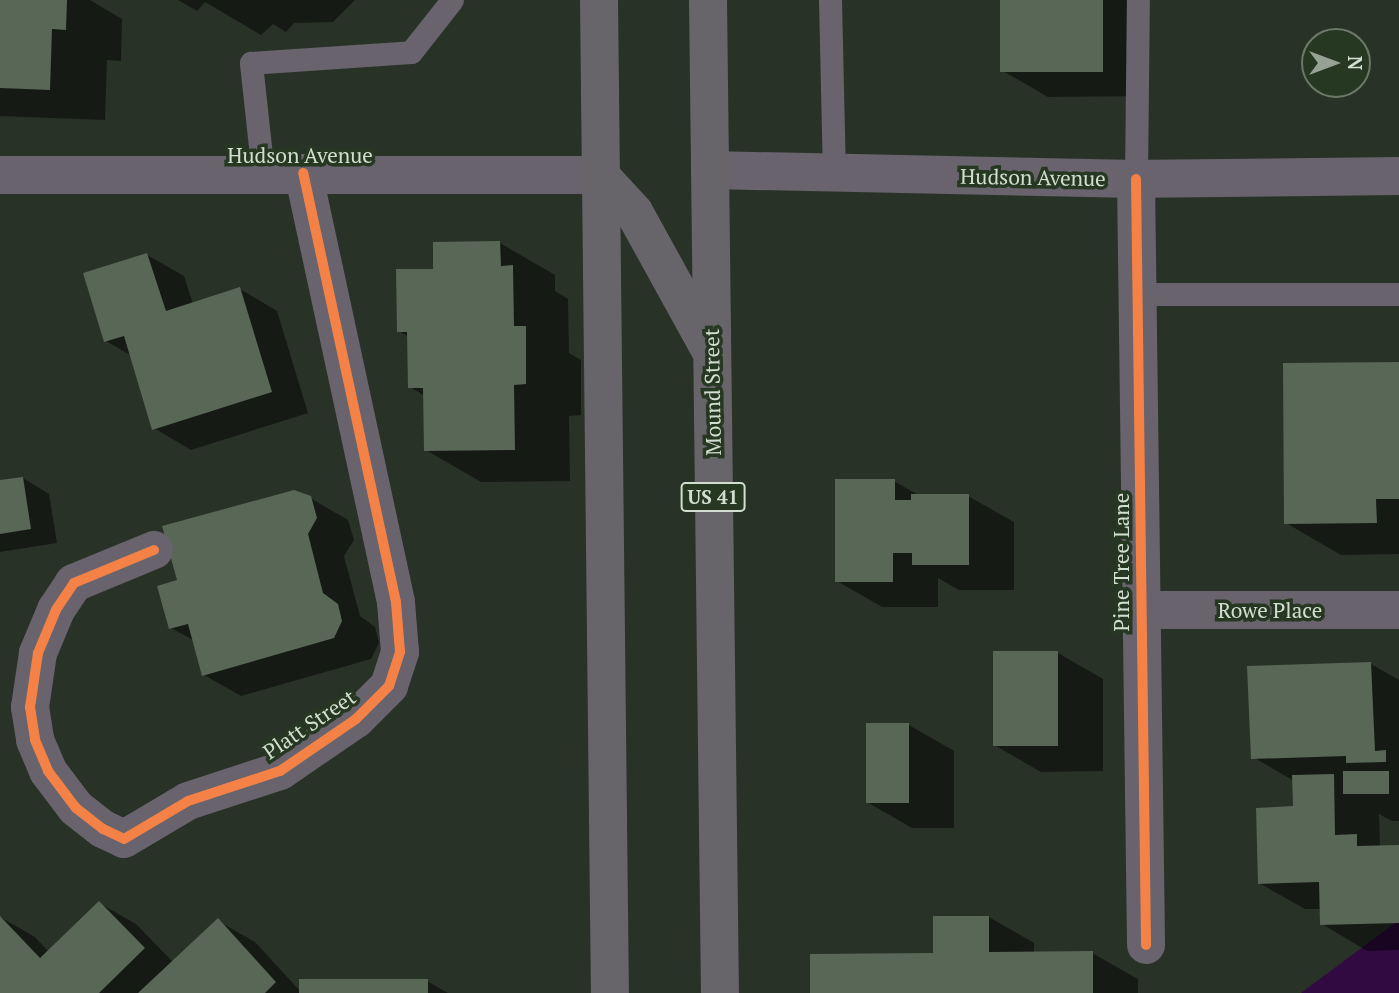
<!DOCTYPE html>
<style>
body{margin:0}
#map{position:relative;width:1399px;height:993px;overflow:hidden;background:#293227;font-family:"PT Serif",serif}
div>[style]{position:absolute}
.water>*{inset:0;background:#300a40}
.shadow>*{inset:0;background:#0007}
.building>*{inset:0;background:#586756;transform-origin:0 0}
.lane>*{height:23px;margin:-11.5px;padding:0 11.5px;transform-origin:11.5px;border-radius:11.5px;background:#68636c}
.street>*{height:38px;margin:-19px;padding:0 19px;transform-origin:19px;border-radius:19px;background:#68636c}
.primary>*{height:38px;margin:-19px;padding:0 19px;transform-origin:19px;border-radius:19px;background:#67646a}
.cycleway>*{height:10px;margin:-5px;padding:0 5px;transform-origin:5px;border-radius:5px;background:#f48246}
span{translate:-50% -50%;white-space:nowrap;text-align:center;line-height:1.15;-webkit-text-stroke:7px #263722;paint-order:stroke}
.shield-label span{padding:2px 5px;background:#263722;border:2px solid;border-radius:5px;-webkit-text-stroke-width:0}
.shield-label{font-size:19px;color:#d2ded0;font-weight:700}
.street-label{font-size:21px;color:#d2ded0}
.north{position:absolute;left:1301px;top:28px;width:70px;height:70px;box-sizing:border-box;background:#263722;border:2px solid #6b7a68;border-radius:50%;rotate:90deg;font-size:19px;font-weight:700;line-height:28px;text-align:center;color:#d2ded0}
.north::after{content:'';display:block;margin:auto;width:24px;height:32px;background:#97a295;clip-path:polygon(50% 0,100% 100%,50% 72%,0 100%)}
</style>
<div id="map">
<div class="water">
<i style="clip-path:polygon(1399px 920px,1399px 993px,1301px 993px)"></i>
</div>
<div class="shadow">
<i style="clip-path:polygon(0 0,90px 0,122px 19px,121px 61px,107px 60px,105px 120px,0 116px)"></i>
<i style="clip-path:polygon(178px 0,355px 0,333px 22px,294px 23px,286px 32px,273px 24px,261px 35px,205px 2px,197px 11px)"></i>
<i style="clip-path:polygon(1002px 0,1148px 0,1149px 96px,1048px 97px,1003px 71px)"></i>
<i style="clip-path:polygon(500px 243px,555px 275px,555px 291px,568px 299px,569px 353px,581px 360px,581px 415px,569px 416px,570px 481px,481px 482px,426px 450px,425px 396px,410px 387px,409px 337px,399px 331px,435px 271px)"></i>
<i style="clip-path:polygon(147px 255px,184px 276px,193px 304px,240px 289px,277px 311px,308px 413px,191px 450px,154px 428px,132px 356px,106px 341px)"></i>
<i style="clip-path:polygon(1399px 363px,1399px 554px,1341px 555px,1286px 523px)"></i>
<i style="clip-path:polygon(23px 478px,49px 494px,57px 543px,0 552px,0 482px)"></i>
<i style="clip-path:polygon(894px 481px,920px 496px,968px 496px,1014px 522px,1014px 590px,959px 590px,938px 578px,938px 607px,882px 607px,837px 581px)"></i>
<i style="clip-path:polygon(310px 498px,348px 520px,354px 540px,344px 556px,360px 616px,375px 627px,379px 643px,371px 659px,241px 696px,204px 675px,195px 641px,171px 628px,179px 582px)"></i>
<i style="clip-path:polygon(1058px 653px,1103px 679px,1103px 771px,1041px 772px,996px 746px)"></i>
<i style="clip-path:polygon(1371px 664px,1399px 680px,1399px 821px,1392px 821px,1379px 814px,1380px 848px,1399px 847px,1399px 950px,1367px 951px,1322px 924px,1322px 909px,1305px 909px,1259px 883px,1295px 808px,1294px 781px,1253px 757px)"></i>
<i style="clip-path:polygon(909px 725px,954px 751px,954px 828px,912px 828px,867px 802px)"></i>
<i style="clip-path:polygon(99px 903px,136px 924px,173px 962px,218px 921px,255px 942px,301px 992px,427px 981px,448px 993px,0 993px,0 917px,35px 937px,49px 952px)"></i>
<i style="clip-path:polygon(989px 917px,1034px 943px,1034px 953px,1092px 953px,1138px 979px,1138px 993px,812px 993px,934px 954px)"></i>
</div>
<div class="building">
<i style="clip-path:polygon(0 0,67px 0,66px 30px,52px 29px,50px 90px,0 88px)"></i>
<i style="left:1000px;top:0;width:103px;height:72px"></i>
<i style="clip-path:polygon(500px 241px,501px 266px,513px 265px,514px 326px,526px 326px,526px 384px,514px 385px,515px 450px,424px 451px,423px 388px,408px 388px,407px 332px,397px 332px,396px 269px,433px 269px,433px 242px)"></i>
<i style="clip-path:polygon(147px 253px,166px 311px,240px 287px,272px 392px,152px 430px,124px 336px,104px 342px,83px 273px)"></i>
<i style="clip-path:polygon(1399px 362px,1399px 499px,1376px 499px,1377px 523px,1284px 524px,1283px 363px)"></i>
<i style="clip-path:polygon(23px 477px,31px 529px,0 534px,0 480px)"></i>
<i style="clip-path:polygon(835px 479px,895px 479px,895px 500px,911px 500px,911px 494px,969px 494px,969px 565px,912px 565px,912px 553px,893px 553px,893px 582px,835px 582px)"></i>
<i style="clip-path:polygon(294px 490px,311px 496px,317px 518px,308px 534px,323px 593px,338px 604px,342px 621px,334px 638px,202px 676px,188px 624px,169px 629px,157px 586px,177px 580px,162px 526px)"></i>
<i style="left:1058px;top:651px;width:95px;height:65px;rotate:90deg"></i>
<i style="clip-path:polygon(1371px 662px,1375px 751px,1386px 750px,1386px 762px,1346px 763px,1346px 756px,1251px 759px,1247px 666px)"></i>
<i style="left:866px;top:723px;width:43px;height:80px"></i>
<i style="left:1389px;top:771px;width:23px;height:46px;rotate:90deg"></i>
<i style="clip-path:polygon(1334px 774px,1335px 835px,1357px 834px,1357px 846px,1399px 845px,1399px 923px,1320px 925px,1319px 882px,1258px 884px,1256px 808px,1293px 806px,1292px 775px)"></i>
<i style="clip-path:polygon(99px 901px,145px 948px,99px 993px,0 993px,0 916px,40px 958px)"></i>
<i style="clip-path:polygon(933px 916px,989px 916px,989px 952px,1093px 951px,1093px 993px,810px 993px,810px 954px,933px 953px)"></i>
<i style="clip-path:polygon(218px 918px,276px 982px,265px 993px,138px 993px)"></i>
<i style="left:428px;top:979px;width:14px;height:129px;rotate:90deg"></i>
</div>
<div class="lane">
<i style="left:830px;top:0;width:172px;rotate:88.7deg"></i>
<i style="left:263px;top:174px;width:112px;rotate:-96.2deg"></i>
<i style="left:251px;top:63px;width:160px;rotate:-3.9deg"></i>
<i style="left:411px;top:52px;width:66px;rotate:-51.7deg"></i>
<i style="left:1136px;top:179px;width:179px;rotate:-89.4deg"></i>
<i style="left:1138px;top:294px;width:261px"></i>
</div>
<div class="street">
<i style="left:710px;top:170px;width:414px;rotate:1.2deg"></i>
<i style="left:1124px;top:179px;width:275px;rotate:-0.6deg"></i>
<i style="left:0;top:175px;width:600px"></i>
<i style="left:1136px;top:179px;width:766px;rotate:89.25deg"></i>
<i style="left:154px;top:550px;width:87px;rotate:157.6deg"></i>
<i style="left:74px;top:583px;width:32px;rotate:124deg"></i>
<i style="left:56px;top:610px;width:47px;rotate:112.7deg"></i>
<i style="left:38px;top:653px;width:55px;rotate:98.4deg"></i>
<i style="left:30px;top:707px;width:33px;rotate:81deg"></i>
<i style="left:35px;top:740px;width:34px;rotate:67deg"></i>
<i style="left:48px;top:771px;width:46px;rotate:52.9deg"></i>
<i style="left:76px;top:808px;width:34px;rotate:38deg"></i>
<i style="left:103px;top:829px;width:23px;rotate:25deg"></i>
<i style="left:124px;top:839px;width:74px;rotate:-30.7deg"></i>
<i style="left:188px;top:801px;width:97px;rotate:-18.1deg"></i>
<i style="left:280px;top:771px;width:92px;rotate:-34.4deg"></i>
<i style="left:356px;top:719px;width:47px;rotate:-45deg"></i>
<i style="left:389px;top:686px;width:36px;rotate:-72deg"></i>
<i style="left:400px;top:652px;width:50px;rotate:-94.6deg"></i>
<i style="left:396px;top:602px;width:439px;rotate:-102.2deg"></i>
<i style="left:1141px;top:610px;width:258px"></i>
</div>
<div class="primary">
<i style="left:599px;top:0;width:993px;rotate:89.37deg"></i>
<i style="left:708px;top:0;width:993px;rotate:89.31deg"></i>
<i style="left:600px;top:175px;width:50px;rotate:47.4deg"></i>
<i style="left:634px;top:212px;width:155px;rotate:61.1deg"></i>
</div>
<div class="cycleway">
<i style="left:1136px;top:179px;width:766px;rotate:89.25deg"></i>
<i style="left:154px;top:550px;width:87px;rotate:157.6deg"></i>
<i style="left:74px;top:583px;width:32px;rotate:124deg"></i>
<i style="left:56px;top:610px;width:47px;rotate:112.7deg"></i>
<i style="left:38px;top:653px;width:55px;rotate:98.4deg"></i>
<i style="left:30px;top:707px;width:33px;rotate:81deg"></i>
<i style="left:35px;top:740px;width:34px;rotate:67deg"></i>
<i style="left:48px;top:771px;width:46px;rotate:52.9deg"></i>
<i style="left:76px;top:808px;width:34px;rotate:38deg"></i>
<i style="left:103px;top:829px;width:23px;rotate:25deg"></i>
<i style="left:124px;top:839px;width:74px;rotate:-30.7deg"></i>
<i style="left:188px;top:801px;width:97px;rotate:-18.1deg"></i>
<i style="left:280px;top:771px;width:92px;rotate:-34.4deg"></i>
<i style="left:356px;top:719px;width:47px;rotate:-45deg"></i>
<i style="left:389px;top:686px;width:36px;rotate:-72deg"></i>
<i style="left:400px;top:652px;width:50px;rotate:-94.6deg"></i>
<i style="left:396px;top:602px;width:439px;rotate:-102.2deg"></i>
</div>
<div class="shield-label">
<span style="left:713px;top:497px">US 41</span>
</div>
<div class="street-label">
<span style="left:300px;top:155px">Hudson Avenue</span>
<span style="left:1033px;top:177px;rotate:1deg">Hudson Avenue</span>
<span style="left:712px;top:392px;rotate:-91deg">Mound Street</span>
<span style="left:1121px;top:562px;rotate:-90deg">Pine Tree Lane</span>
<span style="left:1270px;top:610px">Rowe Place</span>
<span style="left:309px;top:724px;rotate:-34deg">Platt Street</span>
</div>
<div class="north">N</div>
</div>
